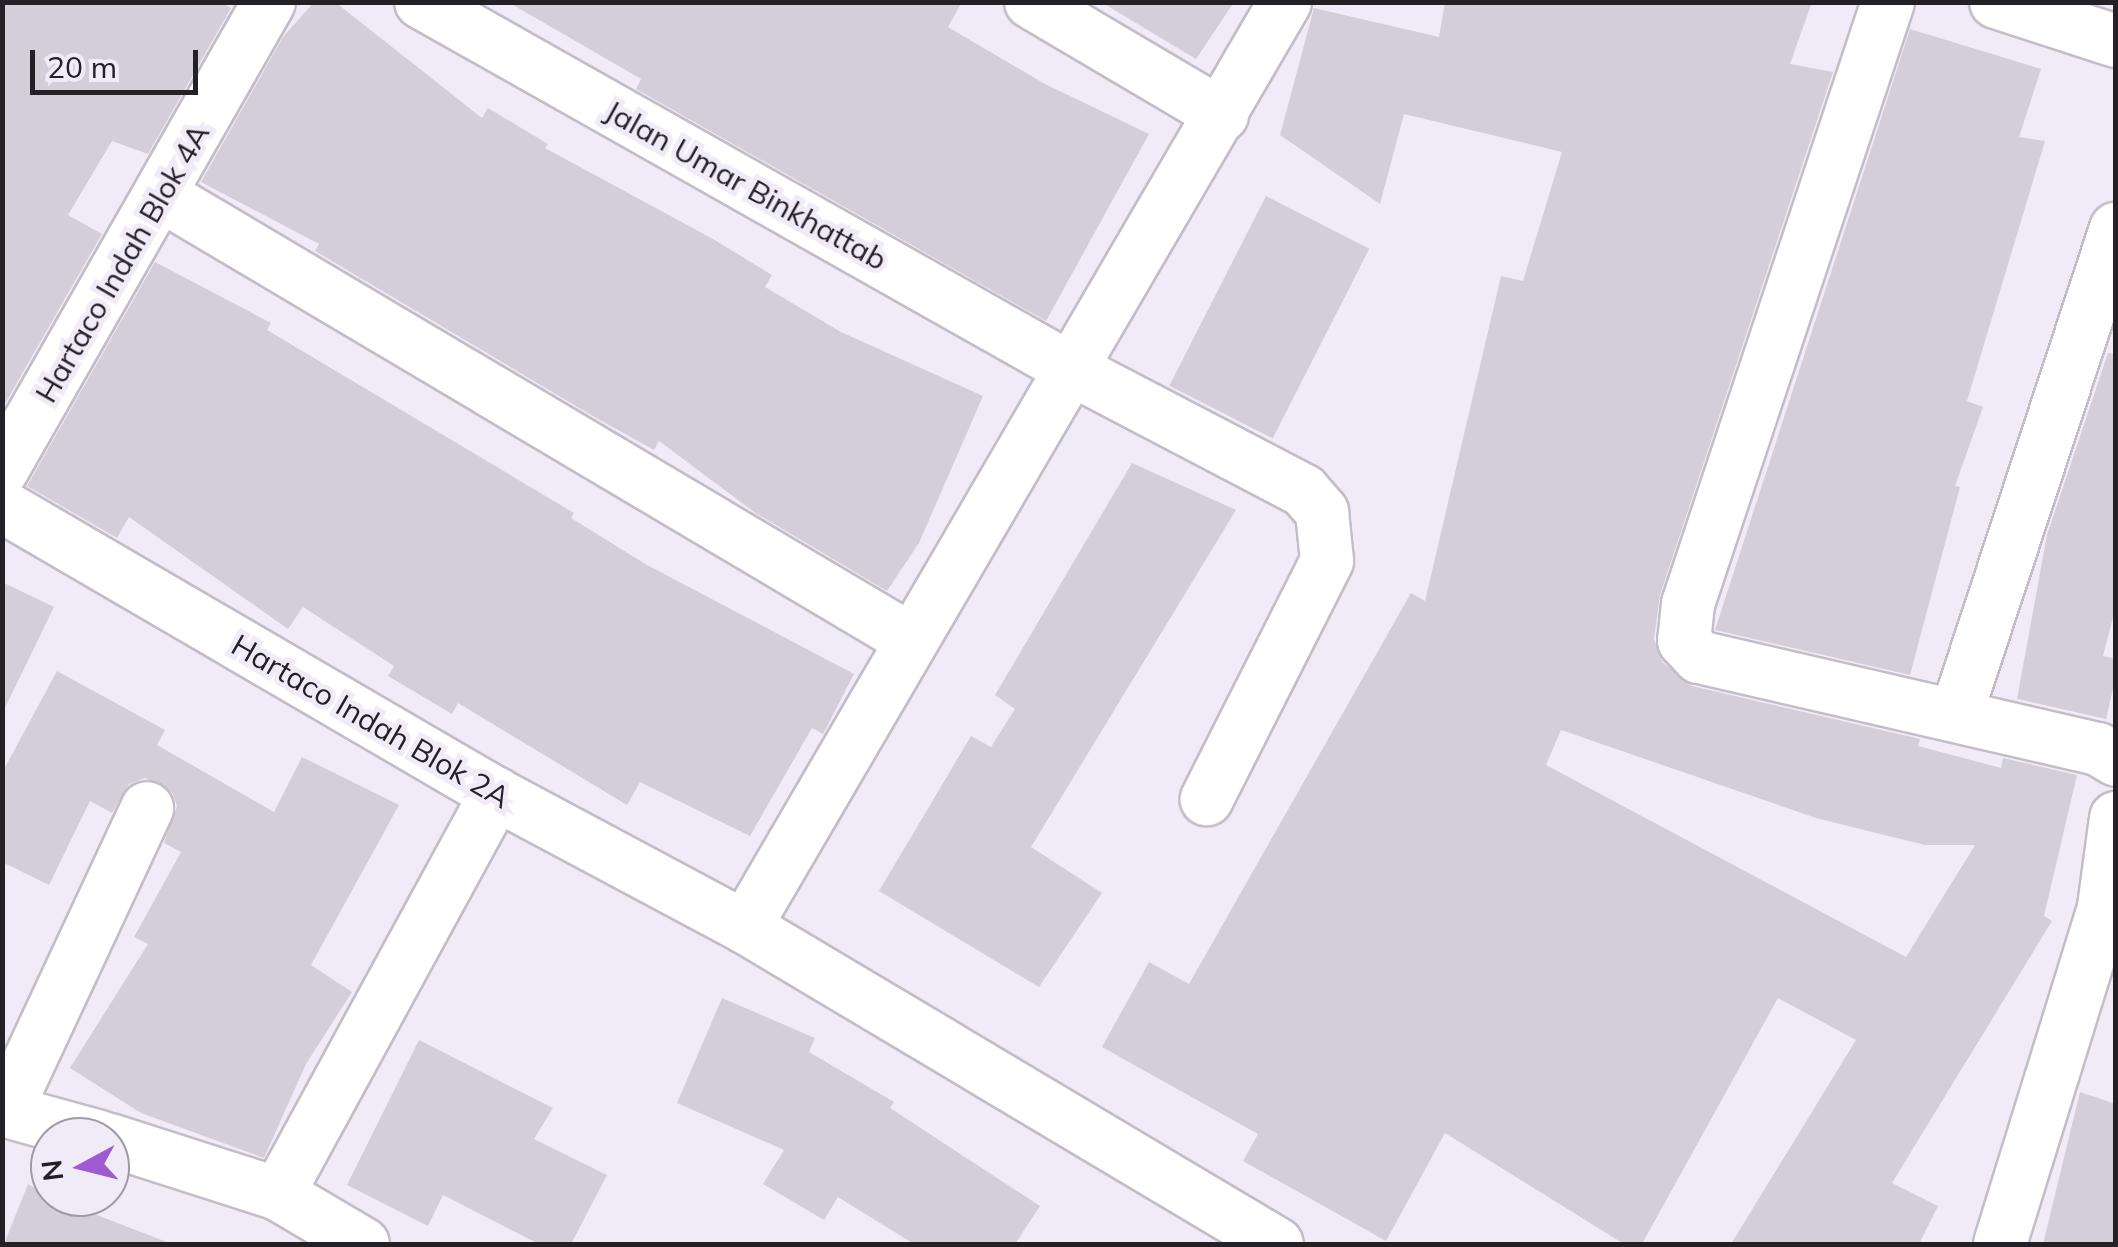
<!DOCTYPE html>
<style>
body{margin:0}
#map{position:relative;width:2118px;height:1247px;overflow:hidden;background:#f1ebf7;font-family:Mulish,sans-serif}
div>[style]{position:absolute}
.building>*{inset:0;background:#d4ced9;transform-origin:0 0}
.roads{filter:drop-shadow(2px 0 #c3bdc8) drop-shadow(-2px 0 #c3bdc8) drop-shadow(0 2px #c3bdc8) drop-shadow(0 -2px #c3bdc8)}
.street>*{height:52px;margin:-26px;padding:0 26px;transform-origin:26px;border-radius:26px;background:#fff}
span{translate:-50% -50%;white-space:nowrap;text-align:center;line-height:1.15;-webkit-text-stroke:10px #f1ebf7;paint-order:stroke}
.street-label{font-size:30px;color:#232125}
.frame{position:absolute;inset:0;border:5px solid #232125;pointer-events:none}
.north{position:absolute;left:30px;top:1117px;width:100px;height:100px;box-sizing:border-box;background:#f1ebf7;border:2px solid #9f9aa3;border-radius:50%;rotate:263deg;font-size:28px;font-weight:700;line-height:40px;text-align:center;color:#232125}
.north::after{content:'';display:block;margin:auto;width:35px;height:45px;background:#9f5acf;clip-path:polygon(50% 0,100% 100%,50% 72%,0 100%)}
.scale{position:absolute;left:30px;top:50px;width:168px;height:45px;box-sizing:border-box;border:5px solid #232125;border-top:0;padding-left:12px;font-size:30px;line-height:35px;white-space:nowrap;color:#232125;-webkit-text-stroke:8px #f1ebf7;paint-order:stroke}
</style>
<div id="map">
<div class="building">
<i style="clip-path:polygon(2px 2px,220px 2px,231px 8px,148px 154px,112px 141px,68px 215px,102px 234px,2px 409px)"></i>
<i style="clip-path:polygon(314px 2px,335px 2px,482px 118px,488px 108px,548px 144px,545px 148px,713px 239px,772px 275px,765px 287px,841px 332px,983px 396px,919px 543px,887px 591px,754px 512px,659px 441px,654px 450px,591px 415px,315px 251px,319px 244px,201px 182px,283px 37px)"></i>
<i style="clip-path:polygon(508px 2px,962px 2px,948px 27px,1045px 84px,1149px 134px,1046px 321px,636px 89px,641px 79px)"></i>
<i style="clip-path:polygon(1101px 2px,1234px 2px,1196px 59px)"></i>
<i style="clip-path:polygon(evenodd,1445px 2px,1812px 2px,1790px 64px,1833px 72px,1660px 595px,1654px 639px,1662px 662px,1692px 686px,1920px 739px,1918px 746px,2001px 768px,2003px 758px,2077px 775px,2044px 916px,2052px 921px,1892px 1183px,1938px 1206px,1919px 1244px,1731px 1244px,1856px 1040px,1778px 998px,1642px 1244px,1624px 1244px,1445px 1133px,1386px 1241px,1243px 1161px,1258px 1134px,1102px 1047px,1149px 962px,1189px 984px,1411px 593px,1425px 601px,1501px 276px,1523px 281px,1562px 152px,1404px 114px,1380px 204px,1280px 135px,1314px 8px,1439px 37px,1445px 2px,1561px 730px,1816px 818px,1925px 845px,1975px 845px,1906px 957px,1546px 765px,1561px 730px)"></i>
<i style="clip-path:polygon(1910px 29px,2041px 69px,2019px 137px,2045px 141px,1967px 401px,1983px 407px,1955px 486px,1960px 487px,1910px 675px,1715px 630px)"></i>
<i style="left:1266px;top:196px;width:116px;height:213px;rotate:27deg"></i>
<i style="clip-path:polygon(155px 262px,271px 323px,267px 330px,574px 513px,571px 518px,647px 565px,854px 674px,823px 734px,812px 728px,750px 836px,640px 782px,627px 805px,458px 703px,452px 714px,388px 676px,394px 666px,303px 607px,288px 629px,129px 517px,117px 538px,27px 486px)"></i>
<i style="clip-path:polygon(2108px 353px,2116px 354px,2116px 606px,2103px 656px,2116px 659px,2116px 676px,2106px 719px,2017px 699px,2047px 535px)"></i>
<i style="clip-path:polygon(1132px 463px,1236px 510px,1031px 847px,1102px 893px,1039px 987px,879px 891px,971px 736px,991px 747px,1015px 709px,995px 695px)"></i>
<i style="clip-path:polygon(2px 582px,54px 607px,2px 714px)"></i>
<i style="clip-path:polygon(57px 671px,165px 730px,157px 745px,274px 812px,302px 757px,399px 805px,311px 965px,352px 992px,306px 1064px,264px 1158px,141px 1113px,70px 1068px,148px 944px,134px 937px,181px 852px,164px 843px,177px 806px,172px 792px,145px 778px,129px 784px,112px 813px,90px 801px,49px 885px,2px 862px,2px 773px)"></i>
<i style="clip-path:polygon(722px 998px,815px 1038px,809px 1052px,894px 1102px,890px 1108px,1040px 1206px,1015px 1244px,914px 1244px,838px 1197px,824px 1220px,763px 1184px,784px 1150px,677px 1103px)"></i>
<i style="clip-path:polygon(419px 1040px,553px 1108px,534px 1139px,607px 1175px,571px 1244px,539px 1244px,443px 1195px,428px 1226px,347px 1185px)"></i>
<i style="clip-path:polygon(2080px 1092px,2116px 1104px,2116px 1244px,2043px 1244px)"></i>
<i style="clip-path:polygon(28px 1184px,50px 1197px,172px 1244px,4px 1244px)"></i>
</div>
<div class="roads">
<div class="street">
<i style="left:421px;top:2px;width:746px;rotate:29.45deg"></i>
<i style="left:1071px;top:369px;width:263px;rotate:27.6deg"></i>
<i style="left:1304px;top:491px;width:28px;rotate:49deg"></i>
<i style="left:1322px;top:512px;width:49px;rotate:84.2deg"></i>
<i style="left:1327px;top:561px;width:267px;rotate:116.8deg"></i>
<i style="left:1031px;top:2px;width:222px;rotate:30.6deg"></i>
<i style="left:1888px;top:2px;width:634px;rotate:108.38deg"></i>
<i style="left:1688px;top:604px;width:37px;rotate:96deg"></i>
<i style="left:1684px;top:641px;width:22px;rotate:47deg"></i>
<i style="left:1699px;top:657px;width:409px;rotate:13deg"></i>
<i style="left:2098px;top:749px;width:21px;rotate:31deg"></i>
<i style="left:1996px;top:2px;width:126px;rotate:18deg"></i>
<i style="left:161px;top:195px;width:872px;rotate:30.68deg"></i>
<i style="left:2px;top:470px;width:539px;rotate:-60.29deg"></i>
<i style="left:2px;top:506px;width:572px;rotate:30.24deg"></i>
<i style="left:496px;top:794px;width:282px;rotate:28.1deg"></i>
<i style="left:745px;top:927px;width:619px;rotate:30.79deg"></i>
<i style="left:1956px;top:715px;width:512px;rotate:-71.78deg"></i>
<i style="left:745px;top:927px;width:1071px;rotate:-59.72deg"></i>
<i style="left:2px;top:1110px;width:102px;rotate:15.4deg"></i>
<i style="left:6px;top:1111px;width:334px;rotate:-65deg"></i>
<i style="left:110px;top:1140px;width:176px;rotate:17.8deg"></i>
<i style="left:363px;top:1244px;width:99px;rotate:-149.5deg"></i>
<i style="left:278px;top:1194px;width:456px;rotate:-61.4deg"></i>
<i style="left:2000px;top:1244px;width:353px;rotate:-72.8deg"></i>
<i style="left:2104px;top:907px;width:90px;rotate:-82.3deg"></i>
</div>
</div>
<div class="street-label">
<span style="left:746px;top:185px;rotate:29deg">Jalan Umar Binkhattab</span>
<span style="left:122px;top:263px;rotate:-60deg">Hartaco Indah Blok 4A</span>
<span style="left:371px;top:721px;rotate:30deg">Hartaco Indah Blok 2A</span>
</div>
<div class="frame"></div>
<div class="north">N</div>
<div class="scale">20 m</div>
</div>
